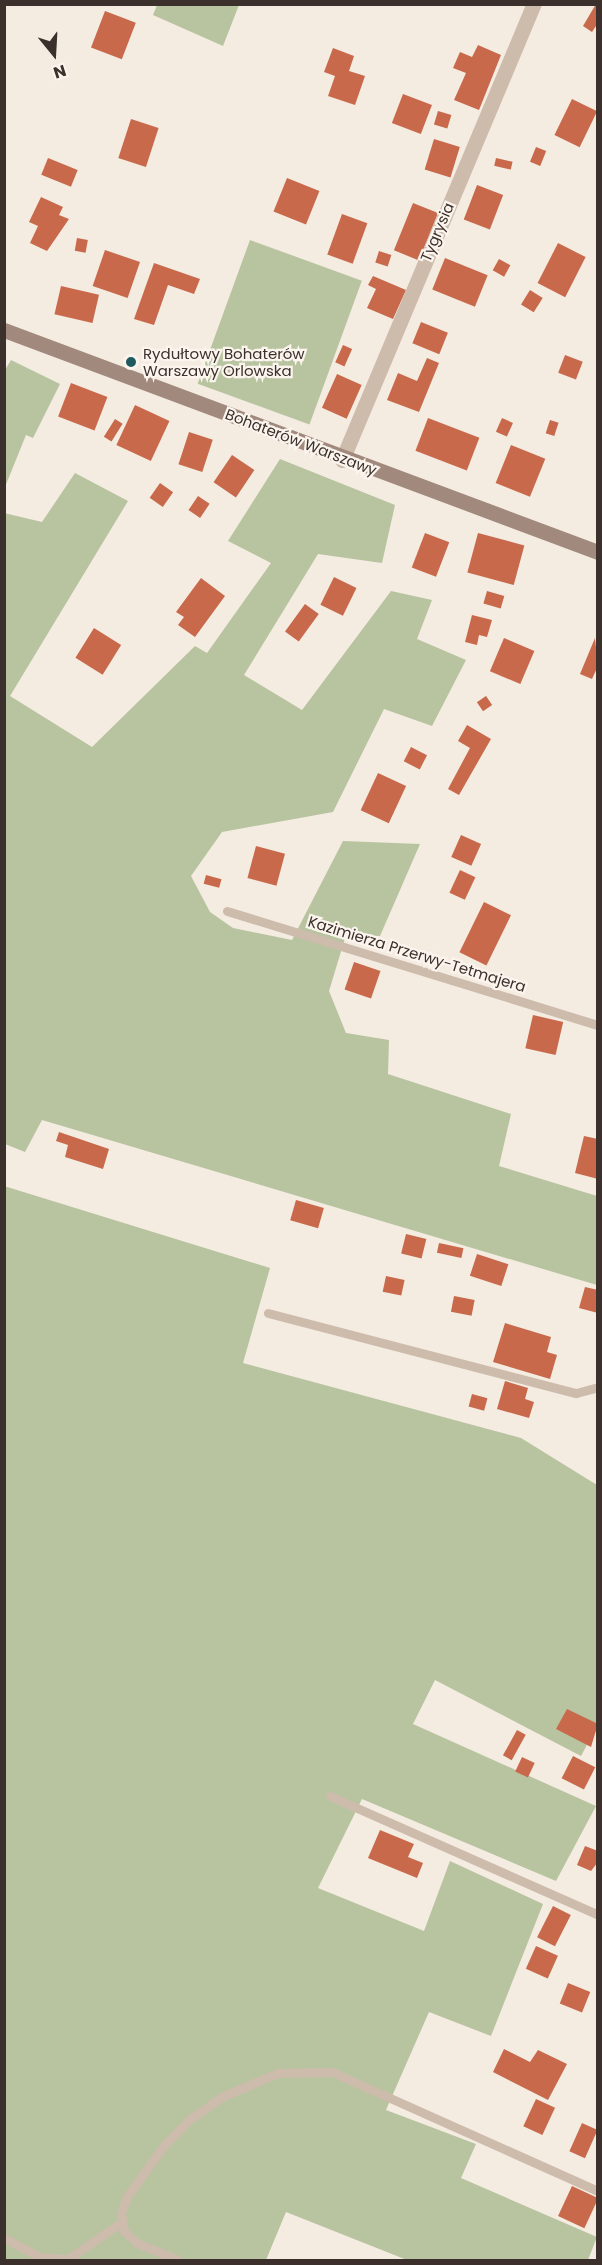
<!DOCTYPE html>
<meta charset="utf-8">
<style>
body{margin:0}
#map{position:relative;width:602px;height:2265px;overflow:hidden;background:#f4ebe1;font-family:Poppins,sans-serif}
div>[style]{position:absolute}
.green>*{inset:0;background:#b8c4a0;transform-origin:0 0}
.building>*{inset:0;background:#c8694b;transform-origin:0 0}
.lane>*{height:9px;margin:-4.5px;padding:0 4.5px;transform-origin:4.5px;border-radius:4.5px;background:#cdbbac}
.street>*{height:15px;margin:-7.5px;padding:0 7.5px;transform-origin:7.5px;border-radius:7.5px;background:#cdbbac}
.secondary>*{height:15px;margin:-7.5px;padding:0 7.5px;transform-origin:7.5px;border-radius:7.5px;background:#a18a7d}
.dots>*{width:16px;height:16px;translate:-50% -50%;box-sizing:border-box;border:3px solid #fbf5ee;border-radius:50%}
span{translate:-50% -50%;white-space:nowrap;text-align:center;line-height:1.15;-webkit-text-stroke:4.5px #fbf5ee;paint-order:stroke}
.street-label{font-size:15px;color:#3b302b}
.poi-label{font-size:15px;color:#3b302b}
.left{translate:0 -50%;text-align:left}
.frame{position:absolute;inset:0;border:6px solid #3b302b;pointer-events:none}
.north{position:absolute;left:24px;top:24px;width:60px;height:60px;-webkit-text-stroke:4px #fbf5ee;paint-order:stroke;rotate:162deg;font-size:16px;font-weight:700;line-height:24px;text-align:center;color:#3b302b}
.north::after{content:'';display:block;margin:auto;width:21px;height:27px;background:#3b302b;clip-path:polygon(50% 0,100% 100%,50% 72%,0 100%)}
</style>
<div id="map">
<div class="green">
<i style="clip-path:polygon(157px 5px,157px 4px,239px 5px,223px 46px,153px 15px)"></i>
<i style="left:250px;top:240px;width:119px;height:153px;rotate:20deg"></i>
<i style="clip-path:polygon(11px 360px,60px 384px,33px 438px,26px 435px,5px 487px,5px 370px)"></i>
<i style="clip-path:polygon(280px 459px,395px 505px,382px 563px,318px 554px,244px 675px,302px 710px,391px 591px,432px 600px,417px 639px,466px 660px,432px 726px,384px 709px,333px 812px,222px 832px,191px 876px,210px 912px,233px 928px,292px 940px,343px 841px,420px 844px,380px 936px,346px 935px,329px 991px,346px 1033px,389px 1040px,388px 1074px,511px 1114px,499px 1166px,597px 1196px,597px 1285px,42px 1120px,25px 1152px,5px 1144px,4px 513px,42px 522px,75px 473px,128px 501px,10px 696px,92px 747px,195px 646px,207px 653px,271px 563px,228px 541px)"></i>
<i style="clip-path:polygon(4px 1186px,270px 1268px,243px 1363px,521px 1438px,597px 1485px,597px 1726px,581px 1756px,435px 1680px,413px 1724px,596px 1806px,556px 1881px,362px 1799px,318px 1888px,424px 1931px,450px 1861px,543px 1904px,491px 2036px,429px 2012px,386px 2110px,476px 2144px,461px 2178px,597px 2237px,588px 2260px,407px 2260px,286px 2212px,266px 2260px,5px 2260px)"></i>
</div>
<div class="building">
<i style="clip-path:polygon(596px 4px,598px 23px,592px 32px,583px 26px)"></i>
<i style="left:105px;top:11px;width:33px;height:39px;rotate:21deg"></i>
<i style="clip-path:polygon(478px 45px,501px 55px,479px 110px,454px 100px,466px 73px,453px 68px,460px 52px,472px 57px)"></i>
<i style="clip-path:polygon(333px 48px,354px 56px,349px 71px,365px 76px,355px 105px,328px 96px,335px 76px,324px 72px)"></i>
<i style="left:403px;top:94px;width:31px;height:31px;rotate:21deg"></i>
<i style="left:572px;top:99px;width:28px;height:40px;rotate:26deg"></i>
<i style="left:438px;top:111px;width:14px;height:14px;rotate:17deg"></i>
<i style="left:131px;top:119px;width:29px;height:41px;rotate:18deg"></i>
<i style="left:434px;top:139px;width:27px;height:32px;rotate:17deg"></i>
<i style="left:536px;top:147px;width:11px;height:16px;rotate:22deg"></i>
<i style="left:48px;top:158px;width:32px;height:18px;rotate:22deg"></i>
<i style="left:496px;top:158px;width:17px;height:8px;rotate:13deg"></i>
<i style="left:287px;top:178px;width:35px;height:36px;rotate:22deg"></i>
<i style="left:477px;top:185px;width:28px;height:37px;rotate:21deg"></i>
<i style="clip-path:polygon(41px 197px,63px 207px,59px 215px,69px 219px,47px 251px,30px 243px,38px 226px,29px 222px)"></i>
<i style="left:413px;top:203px;width:27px;height:51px;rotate:22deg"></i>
<i style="left:342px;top:214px;width:27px;height:43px;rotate:20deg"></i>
<i style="left:77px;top:238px;width:11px;height:13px;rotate:10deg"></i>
<i style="left:558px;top:243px;width:31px;height:45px;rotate:27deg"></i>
<i style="left:105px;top:250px;width:37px;height:38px;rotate:19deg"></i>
<i style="left:379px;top:251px;width:13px;height:12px;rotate:18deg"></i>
<i style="left:445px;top:258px;width:46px;height:34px;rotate:22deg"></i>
<i style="left:499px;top:259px;width:13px;height:13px;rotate:29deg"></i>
<i style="clip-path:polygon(154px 263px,200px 279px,194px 294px,168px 285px,154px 325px,134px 319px)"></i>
<i style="clip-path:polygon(373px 276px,406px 290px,393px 319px,367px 308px,376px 289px,368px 285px)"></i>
<i style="left:61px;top:286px;width:39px;height:29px;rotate:13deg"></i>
<i style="left:530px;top:290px;width:15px;height:17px;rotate:32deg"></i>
<i style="left:421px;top:322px;width:29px;height:23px;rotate:22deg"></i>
<i style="left:343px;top:345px;width:10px;height:19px;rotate:24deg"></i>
<i style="left:565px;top:355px;width:19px;height:19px;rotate:21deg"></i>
<i style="clip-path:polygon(427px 358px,439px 363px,419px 412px,387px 400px,398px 373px,417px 381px)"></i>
<i style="left:337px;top:374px;width:27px;height:37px;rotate:24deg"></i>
<i style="left:71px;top:383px;width:39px;height:36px;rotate:21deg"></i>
<i style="left:135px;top:405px;width:38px;height:44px;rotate:25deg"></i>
<i style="left:428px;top:418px;width:55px;height:35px;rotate:21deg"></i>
<i style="left:502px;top:418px;width:12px;height:15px;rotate:24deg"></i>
<i style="left:115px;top:419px;width:9px;height:21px;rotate:32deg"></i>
<i style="left:550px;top:420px;width:9px;height:14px;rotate:18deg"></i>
<i style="left:189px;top:432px;width:25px;height:34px;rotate:18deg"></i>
<i style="left:511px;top:445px;width:37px;height:41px;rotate:22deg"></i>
<i style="left:232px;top:455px;width:27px;height:33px;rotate:34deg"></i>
<i style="left:160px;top:483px;width:16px;height:18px;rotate:35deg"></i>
<i style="left:198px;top:496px;width:14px;height:17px;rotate:34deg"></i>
<i style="left:425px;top:533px;width:26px;height:37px;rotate:21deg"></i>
<i style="left:478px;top:533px;width:48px;height:41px;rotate:15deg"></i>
<i style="left:334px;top:577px;width:25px;height:31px;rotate:26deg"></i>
<i style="clip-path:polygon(201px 578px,225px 596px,195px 637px,178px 625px,184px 617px,176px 612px)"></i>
<i style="left:487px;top:591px;width:18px;height:13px;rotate:16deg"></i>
<i style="left:305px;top:604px;width:17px;height:34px;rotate:36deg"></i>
<i style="clip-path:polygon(472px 615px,492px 620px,487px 637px,479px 635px,477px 645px,465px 642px)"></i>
<i style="left:94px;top:628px;width:32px;height:35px;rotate:32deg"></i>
<i style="left:504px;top:638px;width:33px;height:36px;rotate:23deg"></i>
<i style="clip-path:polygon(595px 638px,598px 666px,592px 679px,580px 674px)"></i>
<i style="left:486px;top:696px;width:11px;height:11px;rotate:56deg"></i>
<i style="clip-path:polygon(467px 725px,491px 739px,459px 795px,448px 789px,470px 748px,458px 741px)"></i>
<i style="left:411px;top:747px;width:18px;height:16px;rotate:27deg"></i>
<i style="left:378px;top:773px;width:31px;height:41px;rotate:25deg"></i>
<i style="left:461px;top:835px;width:22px;height:24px;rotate:24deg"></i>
<i style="left:256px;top:846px;width:30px;height:33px;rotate:15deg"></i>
<i style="left:460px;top:870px;width:17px;height:25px;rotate:25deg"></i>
<i style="left:206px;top:875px;width:16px;height:9px;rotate:15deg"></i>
<i style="left:484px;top:902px;width:30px;height:56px;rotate:26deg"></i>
<i style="left:354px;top:962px;width:28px;height:29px;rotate:19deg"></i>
<i style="left:533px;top:1015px;width:31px;height:34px;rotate:13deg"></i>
<i style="clip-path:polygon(59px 1132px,109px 1149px,103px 1169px,65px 1157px,68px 1145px,56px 1141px)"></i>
<i style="clip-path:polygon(584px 1136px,598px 1139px,598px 1179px,575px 1173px)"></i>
<i style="left:296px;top:1200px;width:29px;height:21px;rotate:16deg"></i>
<i style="left:406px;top:1234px;width:21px;height:20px;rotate:14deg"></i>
<i style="left:439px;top:1243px;width:25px;height:10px;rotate:12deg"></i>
<i style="left:477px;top:1254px;width:33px;height:23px;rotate:18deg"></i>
<i style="left:386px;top:1276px;width:19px;height:16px;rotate:12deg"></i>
<i style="clip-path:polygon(585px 1287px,598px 1290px,598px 1313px,579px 1308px)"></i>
<i style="left:454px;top:1296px;width:21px;height:16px;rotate:11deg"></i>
<i style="clip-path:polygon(505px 1323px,551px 1337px,547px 1352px,557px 1355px,550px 1379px,493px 1362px)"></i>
<i style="clip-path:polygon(505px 1381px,528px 1388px,525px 1399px,534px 1402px,529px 1418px,497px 1409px)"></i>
<i style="left:472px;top:1394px;width:16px;height:13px;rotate:15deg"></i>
<i style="clip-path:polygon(567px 1709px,598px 1724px,591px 1747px,556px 1729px)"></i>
<i style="left:517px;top:1730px;width:10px;height:29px;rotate:29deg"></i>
<i style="left:573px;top:1756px;width:25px;height:25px;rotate:27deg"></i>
<i style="left:522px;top:1757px;width:14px;height:16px;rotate:25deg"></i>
<i style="clip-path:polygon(380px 1830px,414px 1844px,408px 1857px,423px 1863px,417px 1878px,368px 1858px)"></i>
<i style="clip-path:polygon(585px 1846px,598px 1851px,598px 1862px,591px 1871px,577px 1865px)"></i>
<i style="left:553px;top:1906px;width:20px;height:35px;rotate:27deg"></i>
<i style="left:536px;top:1946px;width:24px;height:25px;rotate:24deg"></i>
<i style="left:568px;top:1983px;width:24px;height:22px;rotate:22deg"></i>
<i style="clip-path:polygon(504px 2049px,530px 2062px,538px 2050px,567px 2064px,548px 2100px,493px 2072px)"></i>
<i style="left:536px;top:2099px;width:21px;height:30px;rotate:25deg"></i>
<i style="left:582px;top:2123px;width:17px;height:31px;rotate:24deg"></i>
<i style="left:572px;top:2186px;width:29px;height:33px;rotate:25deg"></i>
</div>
<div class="lane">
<i style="left:227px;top:911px;width:388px;rotate:17.1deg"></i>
<i style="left:268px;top:1313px;width:318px;rotate:14.6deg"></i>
<i style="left:576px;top:1393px;width:23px;rotate:-15deg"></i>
<i style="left:330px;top:1796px;width:293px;rotate:23.9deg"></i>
<i style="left:4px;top:2238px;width:41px;rotate:27.8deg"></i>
<i style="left:40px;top:2257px;width:28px;rotate:4deg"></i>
<i style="left:68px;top:2259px;width:63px;rotate:-34.7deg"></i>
<i style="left:178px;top:2260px;width:44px;rotate:-157.5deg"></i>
<i style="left:137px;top:2243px;width:18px;rotate:-137deg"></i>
<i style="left:124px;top:2231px;width:19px;rotate:-99deg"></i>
<i style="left:121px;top:2212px;width:18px;rotate:-68deg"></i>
<i style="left:128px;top:2195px;width:63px;rotate:-54deg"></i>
<i style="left:165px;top:2144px;width:35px;rotate:-45deg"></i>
<i style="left:190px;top:2119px;width:38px;rotate:-35deg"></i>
<i style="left:221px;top:2097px;width:62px;rotate:-22.8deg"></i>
<i style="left:278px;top:2073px;width:54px;rotate:-1.1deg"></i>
<i style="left:332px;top:2072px;width:291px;rotate:24.1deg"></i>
</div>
<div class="street">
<i style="left:342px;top:460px;width:495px;rotate:-67.2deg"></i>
</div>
<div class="secondary">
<i style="left:4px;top:330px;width:634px;rotate:20.49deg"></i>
</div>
<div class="dots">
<i style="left:131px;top:362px;background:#1f5a5e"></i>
</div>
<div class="street-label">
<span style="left:437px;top:232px;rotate:-67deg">Tygrysia</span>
<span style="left:301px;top:442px;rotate:21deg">Bohaterów Warszawy</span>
<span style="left:417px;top:954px;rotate:17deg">Kazimierza Przerwy-Tetmajera</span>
</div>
<div class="poi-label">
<span class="left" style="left:143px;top:362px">Rydułtowy Bohaterów<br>Warszawy Orlowska</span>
</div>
<div class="frame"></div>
<div class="north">N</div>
</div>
